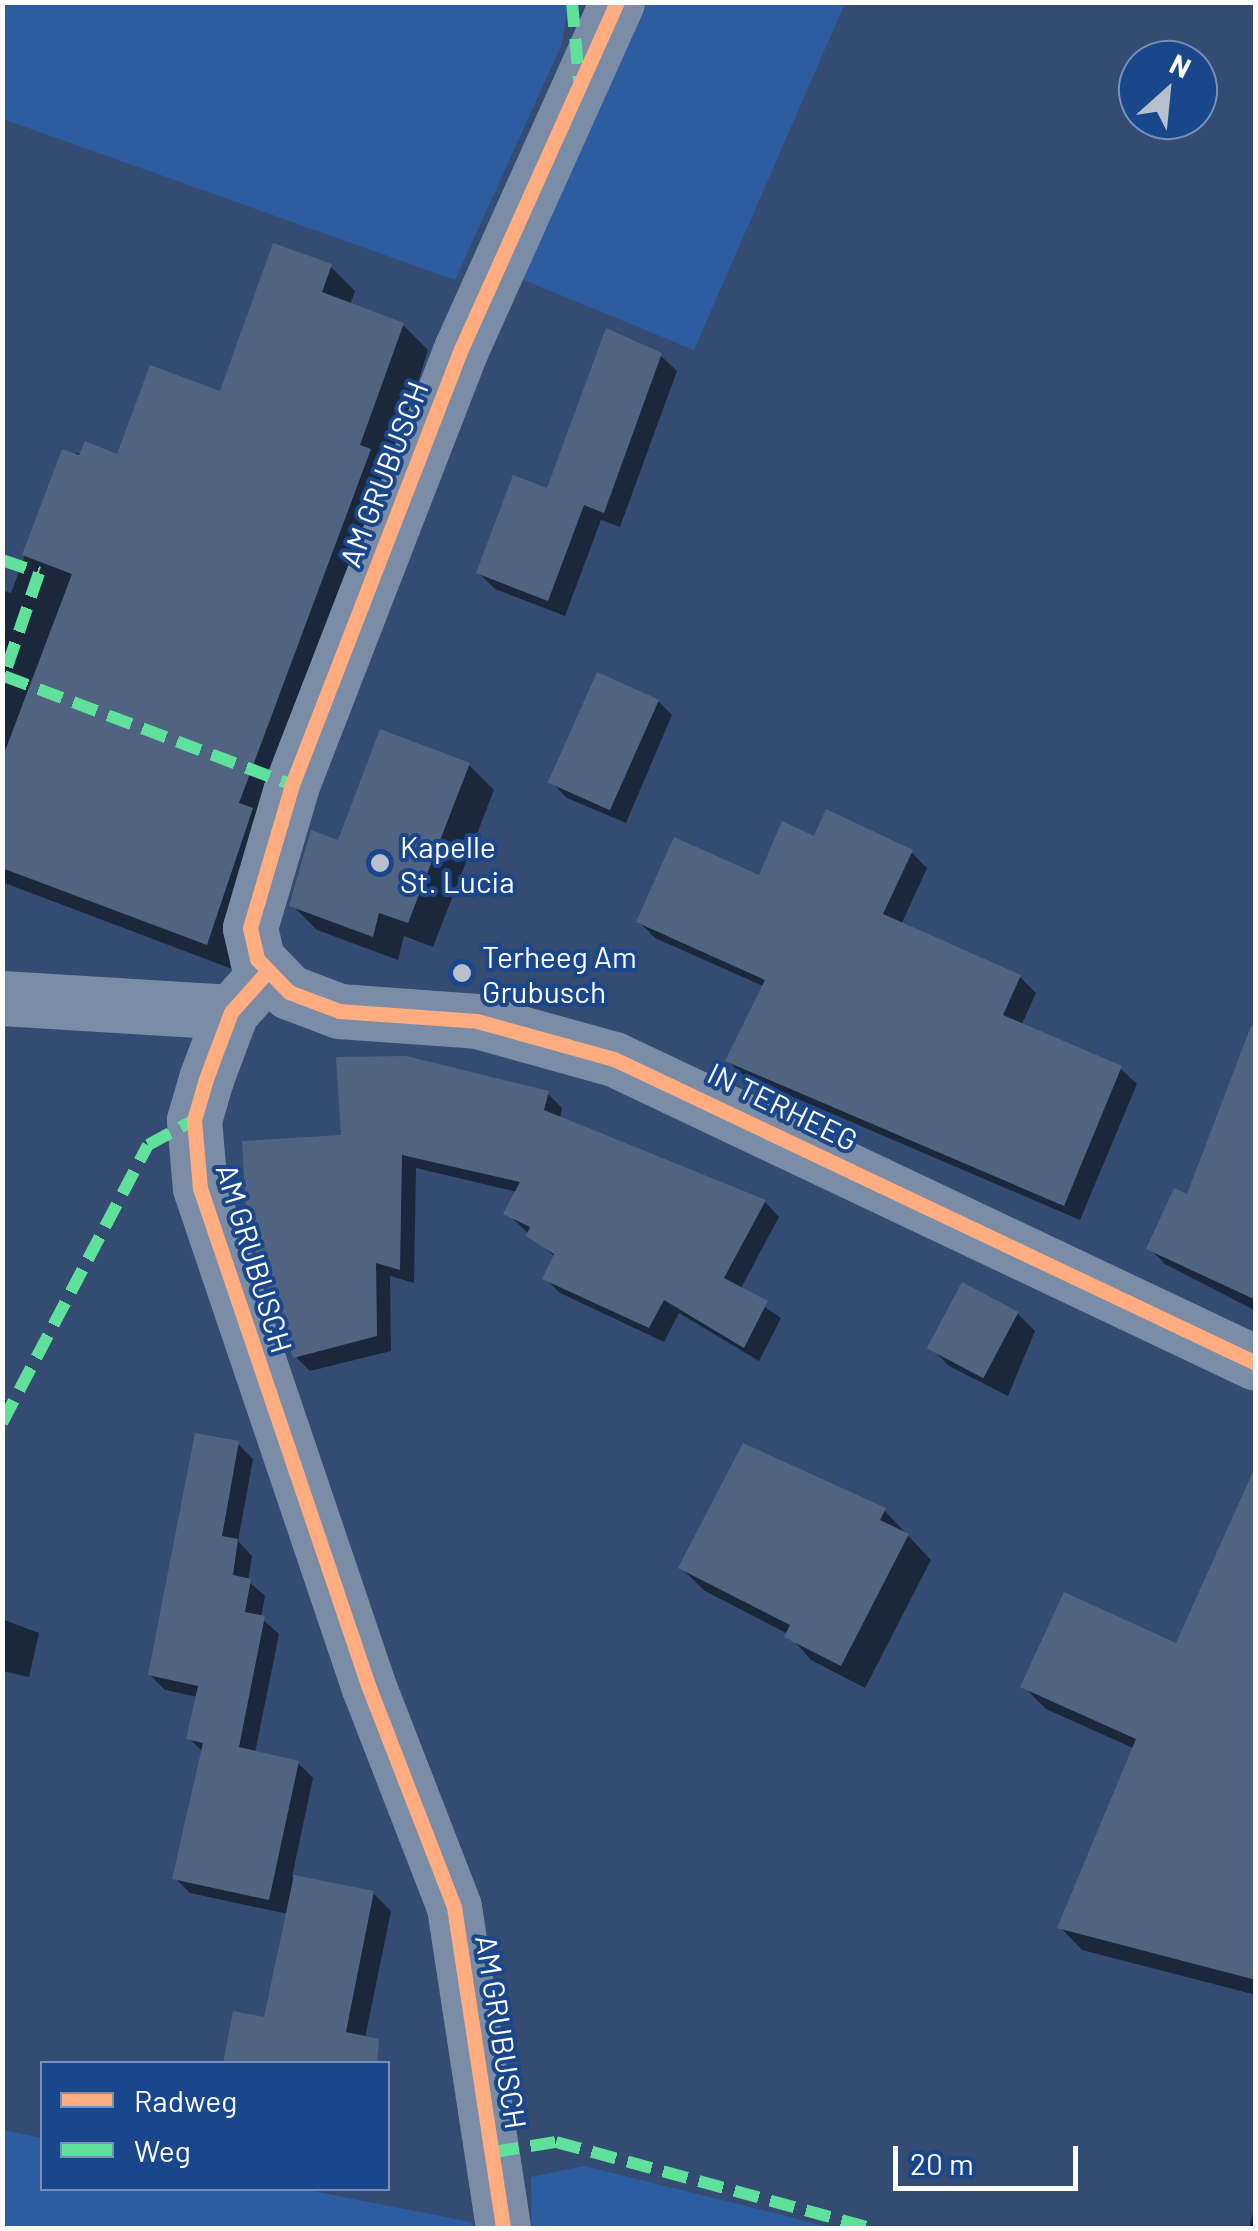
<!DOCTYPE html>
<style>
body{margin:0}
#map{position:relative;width:1258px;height:2231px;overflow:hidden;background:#344c71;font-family:Barlow,sans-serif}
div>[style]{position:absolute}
.green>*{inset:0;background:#2e5ca1}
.shadow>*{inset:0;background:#0007}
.building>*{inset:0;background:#506482;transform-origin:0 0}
.minor>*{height:55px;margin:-27.5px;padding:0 27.5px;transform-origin:27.5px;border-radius:27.5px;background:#7b8da6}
.quiet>*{height:12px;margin-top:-6px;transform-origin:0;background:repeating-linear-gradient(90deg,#60e19b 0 25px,transparent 0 37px)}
.cycleway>*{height:15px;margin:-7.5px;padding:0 7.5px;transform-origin:7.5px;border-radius:7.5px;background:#ffac80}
.dots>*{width:28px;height:28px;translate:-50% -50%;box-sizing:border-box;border:5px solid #1a468b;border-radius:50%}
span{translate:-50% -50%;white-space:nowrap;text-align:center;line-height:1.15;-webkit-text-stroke:8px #1a468b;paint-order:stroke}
.street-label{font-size:30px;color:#fff}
.poi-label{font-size:30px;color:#fff}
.left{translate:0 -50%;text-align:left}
.frame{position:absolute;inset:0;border:5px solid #fff;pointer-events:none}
.legend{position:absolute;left:40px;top:2061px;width:350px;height:130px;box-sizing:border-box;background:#1a468b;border:2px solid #7690b9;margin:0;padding:12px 18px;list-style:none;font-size:30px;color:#fff}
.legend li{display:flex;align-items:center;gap:20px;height:50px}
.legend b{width:50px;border:2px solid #7690b9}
.north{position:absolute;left:1118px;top:40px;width:100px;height:100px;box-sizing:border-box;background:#1a468b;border:2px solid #7690b9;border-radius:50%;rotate:27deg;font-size:28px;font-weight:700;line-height:40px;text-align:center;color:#fff}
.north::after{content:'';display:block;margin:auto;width:35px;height:45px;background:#b8c0cd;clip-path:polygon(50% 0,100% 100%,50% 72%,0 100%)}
.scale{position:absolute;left:893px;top:2146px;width:185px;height:45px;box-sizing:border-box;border:5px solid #fff;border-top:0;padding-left:12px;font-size:30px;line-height:35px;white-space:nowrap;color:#fff;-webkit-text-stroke:8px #1a468b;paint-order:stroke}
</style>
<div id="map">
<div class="green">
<i style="clip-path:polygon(3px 2px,568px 2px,568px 3px,562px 44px,455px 280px,3px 119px)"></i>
<i style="clip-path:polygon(645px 3px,845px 3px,694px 350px,514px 276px)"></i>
<i style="clip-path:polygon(3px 2130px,42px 2138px,42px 2188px,302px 2189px,471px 2222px,473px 2228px,3px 2228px)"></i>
<i style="clip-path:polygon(584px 2166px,790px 2217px,830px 2228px,532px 2228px,531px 2177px)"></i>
</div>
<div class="shadow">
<i style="clip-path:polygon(330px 266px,355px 291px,350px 305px,403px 325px,428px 350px,232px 969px,2px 882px,2px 590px,11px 593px,63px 452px,119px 457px,221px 394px)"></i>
<i style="clip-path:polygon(660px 355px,677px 371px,620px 527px,601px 520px,565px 616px,495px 589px,479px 573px)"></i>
<i style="clip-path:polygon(658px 701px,672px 715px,626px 823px,567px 798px,553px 784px)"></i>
<i style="clip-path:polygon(469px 765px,494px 790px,433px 947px,404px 936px,398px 960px,317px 930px,292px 905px,339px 844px)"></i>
<i style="clip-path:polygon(815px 839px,911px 852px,927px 868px,901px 925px,1020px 977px,1036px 993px,1021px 1026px,1121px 1069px,1137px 1084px,1080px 1220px,744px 1076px,728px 1061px,765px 987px,655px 938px,639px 922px,760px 879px)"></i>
<i style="clip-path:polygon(547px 1093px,562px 1108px,560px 1119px,765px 1202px,779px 1217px,740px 1290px,781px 1318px,759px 1361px,679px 1313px,664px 1342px,560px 1293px,545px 1278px,555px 1257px,506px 1213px,517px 1192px,416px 1168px,414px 1283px,390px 1276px,391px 1351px,310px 1371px,295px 1356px,344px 1138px)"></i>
<i style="clip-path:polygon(1256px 1122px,1256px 1311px,1165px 1264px,1149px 1248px)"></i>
<i style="clip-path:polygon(1018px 1314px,1035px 1331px,1008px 1396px,949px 1366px,931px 1348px)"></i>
<i style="clip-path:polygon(238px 1444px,253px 1459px,238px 1541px,252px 1556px,248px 1581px,265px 1596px,261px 1618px,279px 1634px,255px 1753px,298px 1763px,313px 1778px,292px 1877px,373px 1893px,391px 1911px,364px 2043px,266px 2020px,288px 1914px,190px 1893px,175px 1878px,203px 1752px,189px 1738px,198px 1697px,165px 1690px,150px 1675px)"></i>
<i style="clip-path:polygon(1256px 1494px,1256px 1995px,1082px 1950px,1060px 1927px,1135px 1749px,1046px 1709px,1023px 1686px,1177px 1646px)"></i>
<i style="clip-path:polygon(884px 1510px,931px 1560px,865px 1688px,811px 1660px,788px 1634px,705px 1591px,681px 1568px)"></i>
<i style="clip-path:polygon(2px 1619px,39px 1633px,29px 1677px,2px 1671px)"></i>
<i style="clip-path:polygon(1256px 2202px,1256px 2228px,1249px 2228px)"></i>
</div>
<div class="building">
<i style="clip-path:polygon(273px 243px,332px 264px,322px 292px,404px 323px,360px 445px,371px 449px,239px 803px,253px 808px,207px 945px,2px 868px,2px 759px,72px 574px,22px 555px,62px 449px,79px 455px,85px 441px,117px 454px,150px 365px,220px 391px)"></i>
<i style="clip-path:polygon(606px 328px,662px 353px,604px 513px,584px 505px,548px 601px,476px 573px,513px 475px,547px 488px)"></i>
<i style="left:597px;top:672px;width:68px;height:121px;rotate:24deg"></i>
<i style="clip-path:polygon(380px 729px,470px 763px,408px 923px,379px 913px,373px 937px,289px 906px,311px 830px,338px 840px)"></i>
<i style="clip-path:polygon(826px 809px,913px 850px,883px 914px,1021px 975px,1003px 1015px,1122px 1066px,1064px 1206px,725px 1061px,765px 980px,636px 922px,674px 837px,759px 875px,782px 821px,814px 836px)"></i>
<i style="clip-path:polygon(1251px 1026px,1256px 1027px,1256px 1300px,1146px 1249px,1174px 1188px,1187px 1194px)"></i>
<i style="clip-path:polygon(406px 1056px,549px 1091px,544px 1110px,766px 1200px,724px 1278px,768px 1301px,744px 1348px,664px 1300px,649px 1328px,542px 1279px,554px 1254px,526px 1236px,530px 1227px,503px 1214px,520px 1182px,402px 1155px,400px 1270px,376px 1263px,377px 1336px,293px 1358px,247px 1227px,242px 1141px,341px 1135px,336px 1057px)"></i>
<i style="left:962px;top:1282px;width:64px;height:75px;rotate:28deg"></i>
<i style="clip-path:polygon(195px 1433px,239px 1441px,222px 1536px,238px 1539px,233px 1575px,251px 1579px,245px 1612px,265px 1616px,239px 1747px,299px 1761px,269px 1900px,172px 1879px,203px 1743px,186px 1739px,198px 1686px,148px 1675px)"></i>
<i style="clip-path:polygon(743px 1443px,886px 1508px,880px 1520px,909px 1534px,841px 1666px,784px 1637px,790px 1625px,678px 1568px)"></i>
<i style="clip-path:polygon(1256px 1465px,1256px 1980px,1057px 1928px,1136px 1739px,1020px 1687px,1064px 1592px,1176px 1643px)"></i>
<i style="clip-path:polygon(294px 1875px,374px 1891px,346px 2032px,379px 2039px,377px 2064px,223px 2064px,233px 2011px,264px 2017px)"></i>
</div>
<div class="minor">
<i style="left:617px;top:2px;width:380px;rotate:114.2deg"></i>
<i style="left:461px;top:349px;width:468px;rotate:111.2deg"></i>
<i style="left:292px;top:785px;width:149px;rotate:106.4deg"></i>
<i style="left:250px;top:928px;width:32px;rotate:77deg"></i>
<i style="left:257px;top:959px;width:46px;rotate:45.9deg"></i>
<i style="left:289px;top:992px;width:53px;rotate:20.8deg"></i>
<i style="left:339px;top:1011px;width:138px;rotate:4.1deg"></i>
<i style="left:477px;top:1021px;width:142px;rotate:15.5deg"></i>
<i style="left:614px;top:1059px;width:710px;rotate:25.34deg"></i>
<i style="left:266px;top:973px;width:52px;rotate:131.9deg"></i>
<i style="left:231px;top:1012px;width:72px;rotate:110.5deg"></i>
<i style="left:206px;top:1079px;width:43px;rotate:106.3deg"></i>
<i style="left:194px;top:1120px;width:68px;rotate:85deg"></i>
<i style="left:200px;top:1188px;width:525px;rotate:71.32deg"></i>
<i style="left:368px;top:1685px;width:238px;rotate:68.8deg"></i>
<i style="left:454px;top:1907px;width:325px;rotate:81.3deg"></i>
<i style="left:2px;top:998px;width:229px;rotate:3.5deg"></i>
</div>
<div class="quiet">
<i style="left:572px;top:2px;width:79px;rotate:84.9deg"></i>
<i style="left:2px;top:560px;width:39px;rotate:19deg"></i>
<i style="left:39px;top:573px;width:109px;rotate:108.8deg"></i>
<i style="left:4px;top:676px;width:308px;rotate:20.7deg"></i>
<i style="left:2px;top:1423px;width:314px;rotate:-62.3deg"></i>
<i style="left:148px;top:1145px;width:52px;rotate:-28.5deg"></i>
<i style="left:494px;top:2152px;width:63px;rotate:-9.2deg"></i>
<i style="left:556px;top:2142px;width:327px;rotate:15.3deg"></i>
</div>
<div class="cycleway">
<i style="left:617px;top:2px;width:380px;rotate:114.2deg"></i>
<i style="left:461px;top:349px;width:468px;rotate:111.2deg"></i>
<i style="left:292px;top:785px;width:149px;rotate:106.4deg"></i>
<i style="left:250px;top:928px;width:32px;rotate:77deg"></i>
<i style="left:257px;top:959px;width:46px;rotate:45.9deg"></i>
<i style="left:289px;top:992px;width:53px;rotate:20.8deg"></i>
<i style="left:339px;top:1011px;width:138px;rotate:4.1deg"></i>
<i style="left:477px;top:1021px;width:142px;rotate:15.5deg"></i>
<i style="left:614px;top:1059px;width:710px;rotate:25.34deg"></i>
<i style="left:266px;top:973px;width:52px;rotate:131.9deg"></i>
<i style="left:231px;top:1012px;width:72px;rotate:110.5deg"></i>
<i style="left:206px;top:1079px;width:43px;rotate:106.3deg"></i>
<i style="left:194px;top:1120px;width:68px;rotate:85deg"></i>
<i style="left:200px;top:1188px;width:525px;rotate:71.32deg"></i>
<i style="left:368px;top:1685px;width:238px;rotate:68.8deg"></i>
<i style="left:454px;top:1907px;width:325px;rotate:81.3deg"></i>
</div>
<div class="dots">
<i style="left:380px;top:863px;background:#b8c0cd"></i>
<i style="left:462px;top:973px;background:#b8c0cd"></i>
</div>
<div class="street-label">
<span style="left:383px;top:474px;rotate:-69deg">AM GRUBUSCH</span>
<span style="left:783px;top:1106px;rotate:26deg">IN TERHEEG</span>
<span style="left:255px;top:1258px;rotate:73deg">AM GRUBUSCH</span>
<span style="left:502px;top:2032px;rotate:81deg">AM GRUBUSCH</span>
</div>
<div class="poi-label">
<span class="left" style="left:400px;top:863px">Kapelle<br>St. Lucia</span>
<span class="left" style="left:482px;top:973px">Terheeg Am<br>Grubusch</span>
</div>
<div class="frame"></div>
<ul class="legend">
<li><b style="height:12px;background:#ffac80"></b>Radweg</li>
<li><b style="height:12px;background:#60e19b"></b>Weg</li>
</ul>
<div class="north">N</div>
<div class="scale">20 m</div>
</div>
